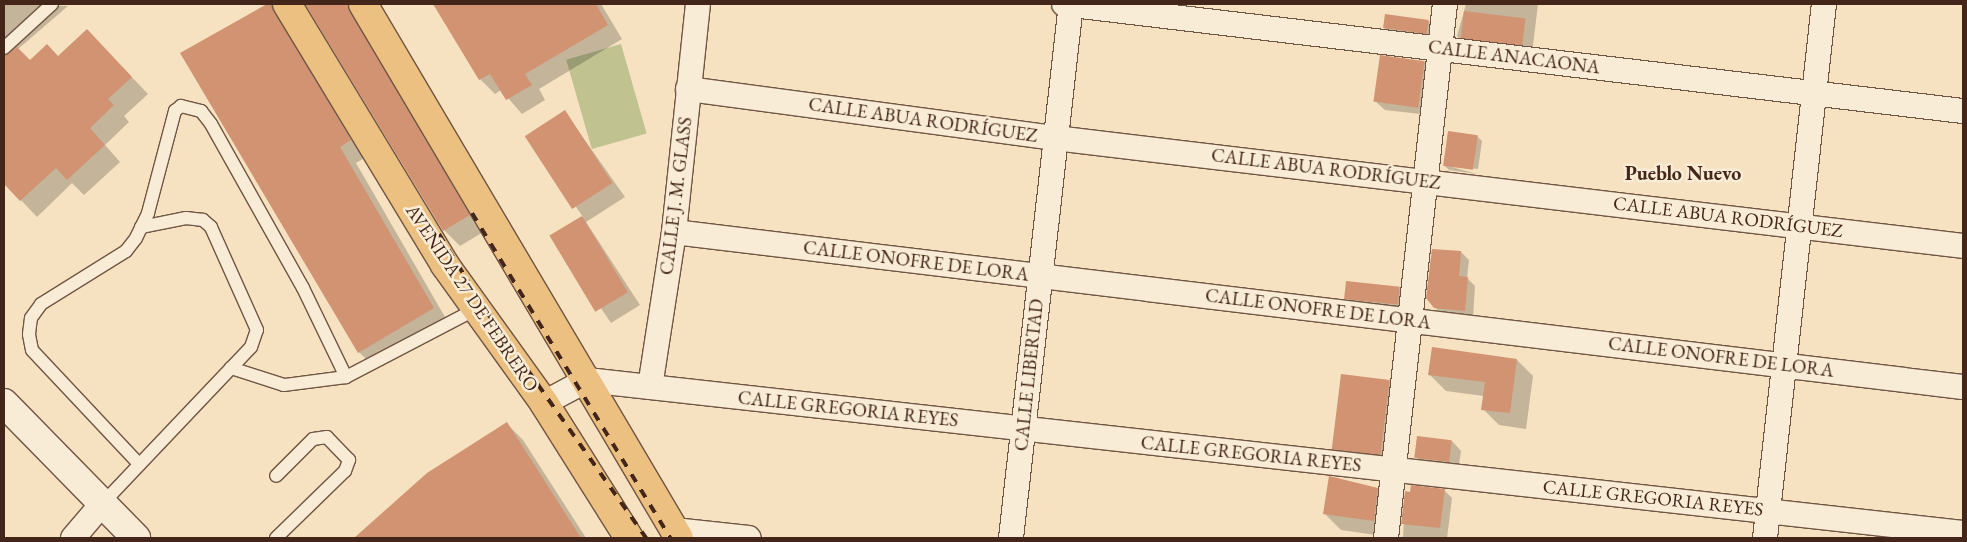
<!DOCTYPE html>
<meta charset="utf-8">
<style>
body{margin:0}
#map{position:relative;width:1967px;height:542px;overflow:hidden;background:#f6e1c1;font-family:"EB Garamond",serif}
div>[style]{position:absolute}
.green>*{inset:0;background:#c0c290;transform-origin:0 0}
.shadow>*{inset:0;background:#0003}
.building>*{inset:0;background:#d19371;transform-origin:0 0}
.roads{filter:drop-shadow(1px 0 #705543) drop-shadow(-1px 0 #705543) drop-shadow(0 1px #705543) drop-shadow(0 -1px #705543)}
.service>*{height:12px;margin:-6px;padding:0 6px;transform-origin:6px;border-radius:6px;background:#f9ecd7}
.minor>*{height:24px;margin:-12px;padding:0 12px;transform-origin:12px;border-radius:12px;background:#f9ecd7}
.secondary>*{height:28px;margin:-14px;padding:0 14px;transform-origin:14px;border-radius:14px;background:#f9ecd7}
.primary>*{height:28px;margin:-14px;padding:0 14px;transform-origin:14px;border-radius:14px;background:#ebc080}
.rail>*{height:4px;margin-top:-2px;transform-origin:0;background:repeating-linear-gradient(90deg,#432619 0 9px,transparent 0 18px)}
span{translate:-50% -50%;white-space:nowrap;text-align:center;line-height:1.15;-webkit-text-stroke:5px #f9ecd7;paint-order:stroke}
.street-label{font-size:19px;color:#432619}
.neighbourhood-label{font-size:20px;color:#432619;font-weight:700}
.frame{position:absolute;inset:0;border:5px solid #432619;pointer-events:none}
</style>
<div id="map">
<div class="green">
<i style="left:621px;top:44px;width:93px;height:57px;rotate:74deg"></i>
</div>
<div class="shadow">
<i style="clip-path:polygon(4px 4px,68px 6px,18px 49px,30px 62px,103px 47px,148px 94px,124px 116px,129px 122px,105px 145px,120px 162px,84px 195px,72px 183px,37px 217px,4px 182px)"></i>
<i style="clip-path:polygon(307px 4px,359px 4px,485px 231px,460px 246px,444px 230px)"></i>
<i style="clip-path:polygon(435px 4px,499px 4px,502px 10px,512px 4px,601px 4px,622px 39px,539px 89px,545px 100px,522px 114px,501px 90px,495px 94px,480px 79px)"></i>
<i style="clip-path:polygon(1466px 4px,1538px 4px,1532px 54px,1467px 47px,1457px 36px)"></i>
<i style="clip-path:polygon(274px 15px,290px 31px,366px 157px,356px 163px,449px 324px,375px 368px,359px 352px)"></i>
<i style="clip-path:polygon(1429px 21px,1438px 30px,1437px 42px,1393px 37px,1384px 28px)"></i>
<i style="clip-path:polygon(1424px 62px,1433px 71px,1429px 115px,1385px 110px,1375px 101px)"></i>
<i style="clip-path:polygon(565px 112px,625px 197px,586px 222px,640px 305px,611px 323px,552px 236px,583px 217px,527px 136px)"></i>
<i style="clip-path:polygon(1477px 136px,1482px 141px,1478px 169px,1448px 166px,1477px 174px,1449px 170px,1445px 166px)"></i>
<i style="clip-path:polygon(1461px 252px,1469px 260px,1467px 278px,1475px 286px,1473px 318px,1443px 316px,1435px 307px)"></i>
<i style="clip-path:polygon(1399px 289px,1408px 298px,1407px 314px,1355px 307px,1346px 298px)"></i>
<i style="clip-path:polygon(1517px 360px,1533px 376px,1526px 429px,1499px 425px,1483px 409px,1484px 396px,1446px 391px,1429px 374px)"></i>
<i style="clip-path:polygon(1389px 381px,1402px 395px,1394px 467px,1346px 462px,1333px 448px)"></i>
<i style="clip-path:polygon(507px 424px,523px 440px,586px 538px,356px 538px,428px 474px)"></i>
<i style="clip-path:polygon(1452px 441px,1461px 451px,1458px 471px,1425px 467px,1416px 458px)"></i>
<i style="clip-path:polygon(1330px 478px,1377px 489px,1393px 505px,1390px 537px,1341px 530px,1325px 514px)"></i>
<i style="clip-path:polygon(1444px 490px,1452px 498px,1447px 538px,1403px 538px,1406px 492px)"></i>
</div>
<div class="building">
<i style="clip-path:polygon(267px 4px,271px 4px,351px 140px,340px 147px,434px 308px,358px 353px,180px 53px)"></i>
<i style="clip-path:polygon(305px 4px,347px 4px,470px 215px,443px 231px)"></i>
<i style="clip-path:polygon(433px 4px,596px 4px,608px 25px,525px 74px,532px 85px,506px 100px,490px 74px,479px 80px)"></i>
<i style="left:1464px;top:11px;width:62px;height:28px;rotate:7deg"></i>
<i style="left:1385px;top:14px;width:44px;height:14px;rotate:8deg"></i>
<i style="clip-path:polygon(87px 29px,132px 77px,108px 99px,114px 105px,90px 128px,105px 145px,67px 180px,56px 168px,20px 201px,4px 184px,4px 56px,17px 47px,30px 60px,47px 44px,58px 56px)"></i>
<i style="left:1380px;top:55px;width:45px;height:47px;rotate:8deg"></i>
<i style="left:565px;top:110px;width:87px;height:48px;rotate:57deg"></i>
<i style="left:1448px;top:131px;width:30px;height:35px;rotate:8deg"></i>
<i style="left:582px;top:216px;width:89px;height:38px;rotate:59deg"></i>
<i style="clip-path:polygon(1432px 249px,1461px 251px,1459px 276px,1468px 277px,1465px 311px,1434px 308px,1426px 298px)"></i>
<i style="left:1346px;top:281px;width:54px;height:18px;rotate:6deg"></i>
<i style="clip-path:polygon(1432px 347px,1517px 359px,1510px 413px,1481px 410px,1485px 382px,1428px 375px)"></i>
<i style="left:1341px;top:374px;width:49px;height:76px;rotate:7deg"></i>
<i style="clip-path:polygon(507px 422px,581px 538px,354px 538px,427px 473px)"></i>
<i style="left:1417px;top:436px;width:35px;height:22px;rotate:7deg"></i>
<i style="clip-path:polygon(1329px 476px,1378px 488px,1374px 521px,1323px 514px)"></i>
<i style="clip-path:polygon(1411px 485px,1445px 489px,1440px 528px,1401px 524px,1405px 491px,1410px 492px)"></i>
</div>
<div class="roads">
<div class="service">
<i style="left:4px;top:48px;width:65px;rotate:-42.5deg"></i>
<i style="left:346px;top:377px;width:147px;rotate:-27.6deg"></i>
<i style="left:139px;top:464px;width:156px;rotate:-133.2deg"></i>
<i style="left:32px;top:350px;width:16px;rotate:-101deg"></i>
<i style="left:29px;top:334px;width:16px;rotate:-83deg"></i>
<i style="left:31px;top:318px;width:17px;rotate:-54deg"></i>
<i style="left:41px;top:304px;width:100px;rotate:-31.9deg"></i>
<i style="left:126px;top:251px;width:16px;rotate:-52deg"></i>
<i style="left:136px;top:238px;width:28px;rotate:-64deg"></i>
<i style="left:148px;top:213px;width:106px;rotate:-75.2deg"></i>
<i style="left:175px;top:111px;width:8px;rotate:-40deg"></i>
<i style="left:181px;top:106px;width:21px;rotate:14deg"></i>
<i style="left:201px;top:111px;width:16px;rotate:52deg"></i>
<i style="left:211px;top:124px;width:188px;rotate:60.7deg"></i>
<i style="left:303px;top:288px;width:99px;rotate:64.2deg"></i>
<i style="left:346px;top:377px;width:63px;rotate:172.6deg"></i>
<i style="left:284px;top:385px;width:56px;rotate:-162.2deg"></i>
<i style="left:102px;top:504px;width:216px;rotate:-46.5deg"></i>
<i style="left:251px;top:347px;width:18px;rotate:-71deg"></i>
<i style="left:257px;top:330px;width:113px;rotate:-114.1deg"></i>
<i style="left:211px;top:227px;width:11px;rotate:-139deg"></i>
<i style="left:203px;top:220px;width:17px;rotate:-173deg"></i>
<i style="left:186px;top:218px;width:46px;rotate:168.7deg"></i>
<i style="left:276px;top:538px;width:96px;rotate:-44.2deg"></i>
<i style="left:345px;top:471px;width:12px;rotate:-70deg"></i>
<i style="left:349px;top:460px;width:32px;rotate:-134deg"></i>
<i style="left:327px;top:437px;width:14px;rotate:172deg"></i>
<i style="left:313px;top:439px;width:52px;rotate:135deg"></i>
</div>
<div class="minor">
<i style="left:1064px;top:4px;width:905px;rotate:6.79deg"></i>
<i style="left:688px;top:89px;width:370px;rotate:7.6deg"></i>
<i style="left:1055px;top:138px;width:914px;rotate:6.78deg"></i>
<i style="left:674px;top:232px;width:1298px;rotate:6.86deg"></i>
<i style="left:650px;top:387px;width:157px;rotate:-81.2deg"></i>
<i style="left:674px;top:232px;width:229px;rotate:-84deg"></i>
<i style="left:544px;top:403px;width:49px;rotate:-28.1deg"></i>
<i style="left:587px;top:380px;width:1384px;rotate:6.34deg"></i>
<i style="left:674px;top:530px;width:75px;rotate:6.1deg"></i>
<i style="left:73px;top:538px;width:45px;rotate:-49.5deg"></i>
<i style="left:1011px;top:538px;width:537px;rotate:-83.59deg"></i>
<i style="left:1386px;top:538px;width:537px;rotate:-83.7deg"></i>
<i style="left:1765px;top:538px;width:537px;rotate:-83.7deg"></i>
</div>
<div class="secondary">
<i style="left:4px;top:403px;width:189px;rotate:45.6deg"></i>
</div>
<div class="primary">
<i style="left:287px;top:4px;width:305px;rotate:58.8deg"></i>
<i style="left:445px;top:265px;width:170px;rotate:54.3deg"></i>
<i style="left:544px;top:403px;width:160px;rotate:57.8deg"></i>
<i style="left:363px;top:4px;width:620px;rotate:59.38deg"></i>
</div>
</div>
<div class="rail">
<i style="left:472px;top:213px;width:381px;rotate:58.6deg"></i>
<i style="left:439px;top:234px;width:90px;rotate:58.6deg"></i>
<i style="left:486px;top:311px;width:278px;rotate:54.8deg"></i>
</div>
<div class="street-label">
<span style="left:1514px;top:57px;rotate:7deg">CALLE ANACAONA</span>
<span style="left:923px;top:120px;rotate:8deg">CALLE ABUA RODRÍGUEZ</span>
<span style="left:1326px;top:169px;rotate:7deg">CALLE ABUA RODRÍGUEZ</span>
<span style="left:676px;top:196px;rotate:-83deg">CALLE J. M. GLASS</span>
<span style="left:1728px;top:217px;rotate:7deg">CALLE ABUA RODRÍGUEZ</span>
<span style="left:916px;top:261px;rotate:7deg">CALLE ONOFRE DE LORA</span>
<span style="left:472px;top:298px;rotate:56deg">AVENIDA 27 DE FEBRERO</span>
<span style="left:1318px;top:309px;rotate:7deg">CALLE ONOFRE DE LORA</span>
<span style="left:1721px;top:357px;rotate:7deg">CALLE ONOFRE DE LORA</span>
<span style="left:1029px;top:375px;rotate:-84deg">CALLE LIBERTAD</span>
<span style="left:848px;top:409px;rotate:6deg">CALLE GREGORIA REYES</span>
<span style="left:1251px;top:454px;rotate:6deg">CALLE GREGORIA REYES</span>
<span style="left:1653px;top:498px;rotate:6deg">CALLE GREGORIA REYES</span>
</div>
<div class="neighbourhood-label">
<span style="left:1683px;top:173px">Pueblo Nuevo</span>
</div>
<div class="frame"></div>
</div>
